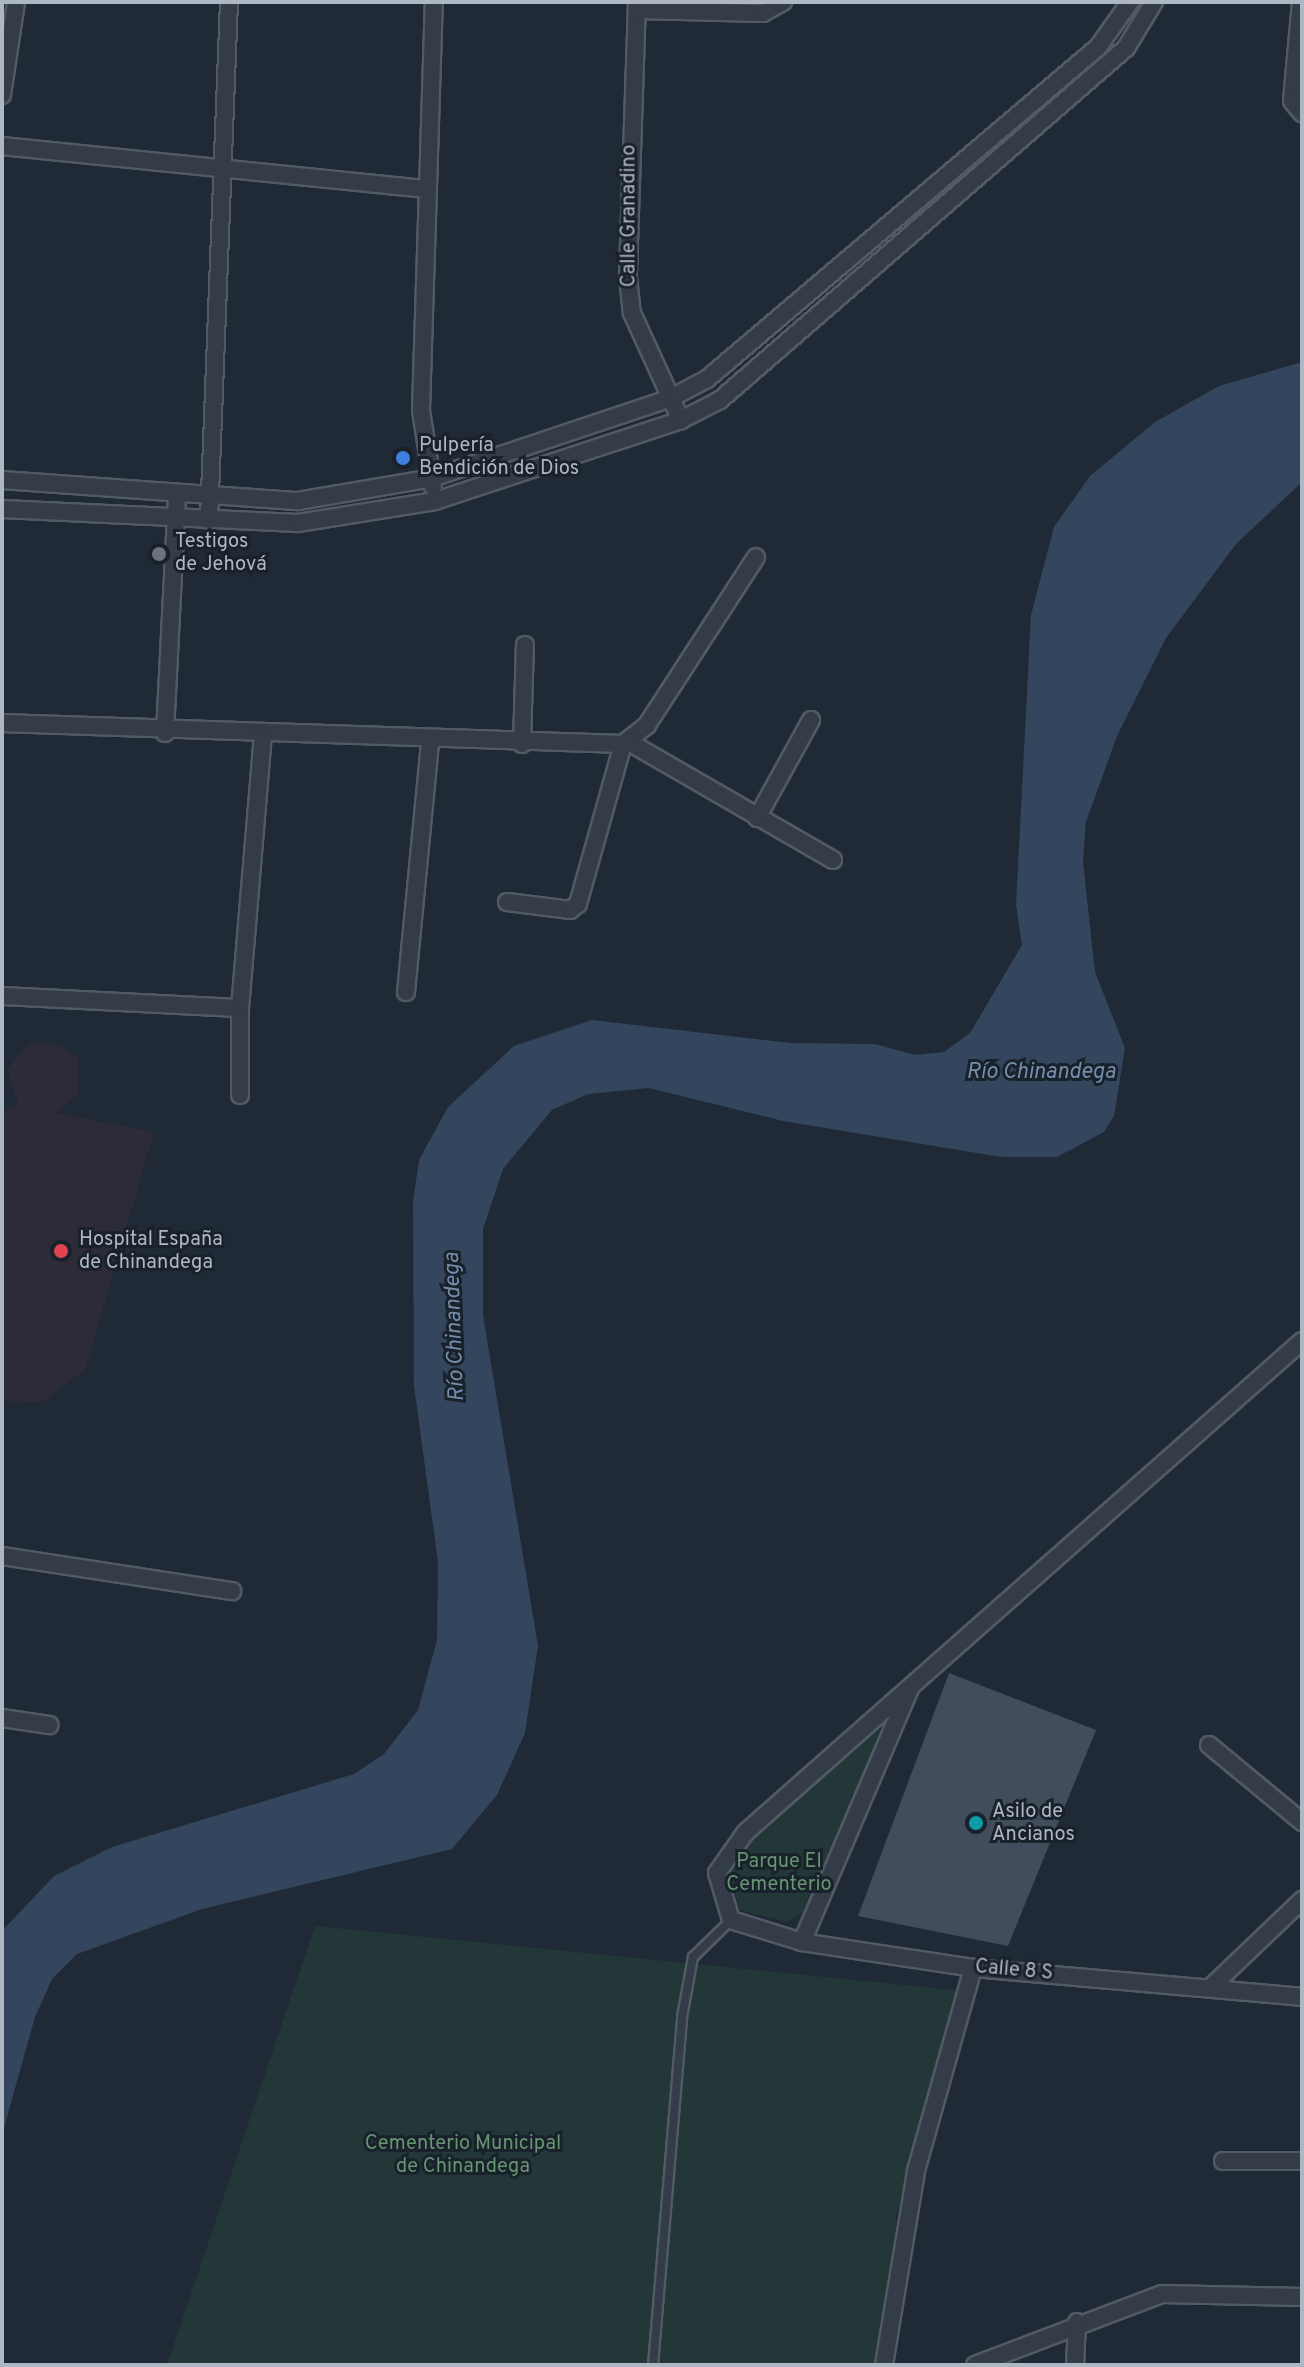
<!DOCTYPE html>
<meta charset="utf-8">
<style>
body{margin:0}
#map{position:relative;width:1304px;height:2367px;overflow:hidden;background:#202a36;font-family:Overpass,sans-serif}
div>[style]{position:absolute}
.medical>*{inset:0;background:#2d2b38}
.green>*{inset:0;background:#233738}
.water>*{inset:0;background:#34455e}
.building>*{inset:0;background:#414d5b}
.roads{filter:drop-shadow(2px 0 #515a65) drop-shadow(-2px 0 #515a65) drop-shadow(0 2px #515a65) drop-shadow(0 -2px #515a65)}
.lane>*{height:8px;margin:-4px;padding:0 4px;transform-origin:4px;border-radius:4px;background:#333c47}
.street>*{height:16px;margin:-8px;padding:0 8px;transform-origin:8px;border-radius:8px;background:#333c47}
.dots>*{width:22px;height:22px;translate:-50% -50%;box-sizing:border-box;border:4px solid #19212b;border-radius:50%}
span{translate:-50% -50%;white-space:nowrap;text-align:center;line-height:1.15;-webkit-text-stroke:6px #19212b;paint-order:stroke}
.street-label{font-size:20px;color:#aeb7c4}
.poi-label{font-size:20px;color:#aeb7c4}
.left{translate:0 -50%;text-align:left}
.park-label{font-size:20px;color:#669370}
.water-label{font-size:22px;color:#768eac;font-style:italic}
.frame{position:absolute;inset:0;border:4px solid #aeb7c4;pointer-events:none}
</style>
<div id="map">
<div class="medical">
<i style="clip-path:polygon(28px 1044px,55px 1044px,78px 1058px,78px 1094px,56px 1113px,154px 1132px,85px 1370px,42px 1402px,2px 1401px,2px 1111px,19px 1106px,7px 1070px)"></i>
</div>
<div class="green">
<i style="clip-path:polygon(885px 1729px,816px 1907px,786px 1922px,740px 1910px,729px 1874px,752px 1833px,870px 1732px)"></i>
<i style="clip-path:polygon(315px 1926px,964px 1991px,897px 2212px,881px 2365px,167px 2365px)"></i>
</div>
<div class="water">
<i style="clip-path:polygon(1302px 362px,1302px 482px,1236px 544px,1166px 638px,1117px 736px,1086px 822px,1083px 862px,1095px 972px,1125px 1048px,1114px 1116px,1104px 1132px,1057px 1157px,1001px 1157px,783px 1121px,649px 1088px,588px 1094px,552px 1110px,503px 1169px,483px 1229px,483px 1315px,538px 1646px,525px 1733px,497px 1795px,452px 1849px,202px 1909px,77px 1954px,52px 1979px,35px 2017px,2px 2135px,2px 1931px,54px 1876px,112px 1847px,354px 1774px,384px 1754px,418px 1710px,437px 1640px,438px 1562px,414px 1386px,413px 1202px,419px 1160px,448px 1107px,514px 1046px,592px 1020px,791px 1043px,875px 1044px,915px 1055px,944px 1052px,970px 1033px,1022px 945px,1016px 905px,1031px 615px,1054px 527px,1090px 476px,1155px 422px,1219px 386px)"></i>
</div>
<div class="building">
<i style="clip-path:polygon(412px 453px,413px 462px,394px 464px,394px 454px)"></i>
<i style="clip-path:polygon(949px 1673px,1096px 1730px,1008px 1946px,858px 1916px)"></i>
</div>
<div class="roads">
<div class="lane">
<i style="left:653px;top:2365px;width:349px;rotate:-85.2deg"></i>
<i style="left:682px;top:2017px;width:61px;rotate:-79.6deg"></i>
<i style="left:693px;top:1957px;width:53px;rotate:-44.2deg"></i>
</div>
<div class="street">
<i style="left:637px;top:2px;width:275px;rotate:91.9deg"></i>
<i style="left:628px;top:277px;width:36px;rotate:84deg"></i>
<i style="left:632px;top:313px;width:118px;rotate:65.4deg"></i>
<i style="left:1301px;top:2px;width:99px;rotate:95.2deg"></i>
<i style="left:1292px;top:101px;width:16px;rotate:50deg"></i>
<i style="left:637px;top:10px;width:126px;rotate:1.4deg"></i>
<i style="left:763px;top:13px;width:23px;rotate:-29deg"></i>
<i style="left:2px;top:95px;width:94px;rotate:-81.4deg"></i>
<i style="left:2px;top:146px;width:424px;rotate:5.8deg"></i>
<i style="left:2px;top:480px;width:297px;rotate:4.1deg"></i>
<i style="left:298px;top:501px;width:136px;rotate:-9.7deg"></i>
<i style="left:432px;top:478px;width:252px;rotate:-18.5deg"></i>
<i style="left:671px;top:398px;width:41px;rotate:-27.8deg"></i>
<i style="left:707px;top:379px;width:513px;rotate:-40.33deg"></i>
<i style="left:1098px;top:47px;width:55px;rotate:-54.6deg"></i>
<i style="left:433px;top:487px;width:78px;rotate:-98.9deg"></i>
<i style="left:421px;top:410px;width:408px;rotate:-88.2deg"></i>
<i style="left:2px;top:509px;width:296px;rotate:2.7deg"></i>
<i style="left:298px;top:523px;width:139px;rotate:-9.1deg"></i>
<i style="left:435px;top:501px;width:259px;rotate:-18.2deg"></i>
<i style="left:681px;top:420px;width:44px;rotate:-27.1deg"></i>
<i style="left:720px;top:400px;width:537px;rotate:-40.93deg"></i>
<i style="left:1126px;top:48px;width:54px;rotate:-58.7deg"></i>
<i style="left:209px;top:520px;width:518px;rotate:-87.79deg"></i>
<i style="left:2px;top:723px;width:621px;rotate:1.94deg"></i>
<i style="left:623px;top:744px;width:31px;rotate:-38deg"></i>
<i style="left:647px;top:725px;width:200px;rotate:-57deg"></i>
<i style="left:165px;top:733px;width:240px;rotate:-87.1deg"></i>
<i style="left:627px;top:741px;width:238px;rotate:30deg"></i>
<i style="left:522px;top:744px;width:99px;rotate:-88.3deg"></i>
<i style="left:757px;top:818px;width:112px;rotate:-61.1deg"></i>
<i style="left:507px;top:902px;width:64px;rotate:7.2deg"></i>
<i style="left:570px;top:910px;width:10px;rotate:-37deg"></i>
<i style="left:578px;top:904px;width:166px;rotate:-74.3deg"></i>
<i style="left:406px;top:992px;width:252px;rotate:-84.5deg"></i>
<i style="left:2px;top:996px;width:238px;rotate:2.9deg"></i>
<i style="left:240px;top:1095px;width:87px;rotate:-90deg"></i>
<i style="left:240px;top:1008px;width:273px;rotate:-85.2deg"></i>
<i style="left:1302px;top:1341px;width:743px;rotate:138.55deg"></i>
<i style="left:745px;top:1833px;width:49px;rotate:125deg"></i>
<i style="left:717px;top:1873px;width:49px;rotate:73.4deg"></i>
<i style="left:731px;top:1920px;width:74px;rotate:17.2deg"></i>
<i style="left:802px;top:1942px;width:173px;rotate:8.6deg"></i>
<i style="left:973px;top:1968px;width:330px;rotate:5deg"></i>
<i style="left:2px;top:1556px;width:233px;rotate:8.7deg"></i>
<i style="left:2px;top:1718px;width:48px;rotate:8.5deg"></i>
<i style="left:1209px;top:1745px;width:121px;rotate:39.6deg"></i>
<i style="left:802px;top:1942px;width:275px;rotate:-66.9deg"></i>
<i style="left:1211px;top:1987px;width:126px;rotate:-43.7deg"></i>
<i style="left:1223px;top:2161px;width:79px"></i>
<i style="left:884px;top:2365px;width:197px;rotate:-80.6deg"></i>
<i style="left:916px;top:2171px;width:211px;rotate:-74.3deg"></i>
<i style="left:975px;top:2365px;width:200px;rotate:-20.8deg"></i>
<i style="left:1162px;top:2294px;width:140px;rotate:1.2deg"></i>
<i style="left:1075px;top:2365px;width:43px;rotate:-87.3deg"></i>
</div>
</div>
<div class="dots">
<i style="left:403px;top:458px;background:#3f7fe0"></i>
<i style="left:159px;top:554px;background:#6b7280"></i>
<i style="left:61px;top:1251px;background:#e0444e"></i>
<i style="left:976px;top:1823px;background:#0f9aa8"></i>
</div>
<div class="street-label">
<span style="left:630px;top:216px;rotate:-90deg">Calle Granadino</span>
<span style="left:1014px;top:1971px;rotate:5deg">Calle 8 S</span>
</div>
<div class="poi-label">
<span class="left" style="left:419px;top:458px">Pulpería<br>Bendición de Dios</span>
<span class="left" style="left:175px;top:554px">Testigos<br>de Jehová</span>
<span class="left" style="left:79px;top:1252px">Hospital España<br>de Chinandega</span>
<span class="left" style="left:992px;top:1824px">Asilo de<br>Ancianos</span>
</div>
<div class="park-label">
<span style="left:779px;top:1874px">Parque El<br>Cementerio</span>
<span style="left:463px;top:2156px">Cementerio Municipal<br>de Chinandega</span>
</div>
<div class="water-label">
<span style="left:1041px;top:1073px">Río Chinandega</span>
<span style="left:455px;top:1327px;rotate:-92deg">Río Chinandega</span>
</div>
<div class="frame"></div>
</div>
